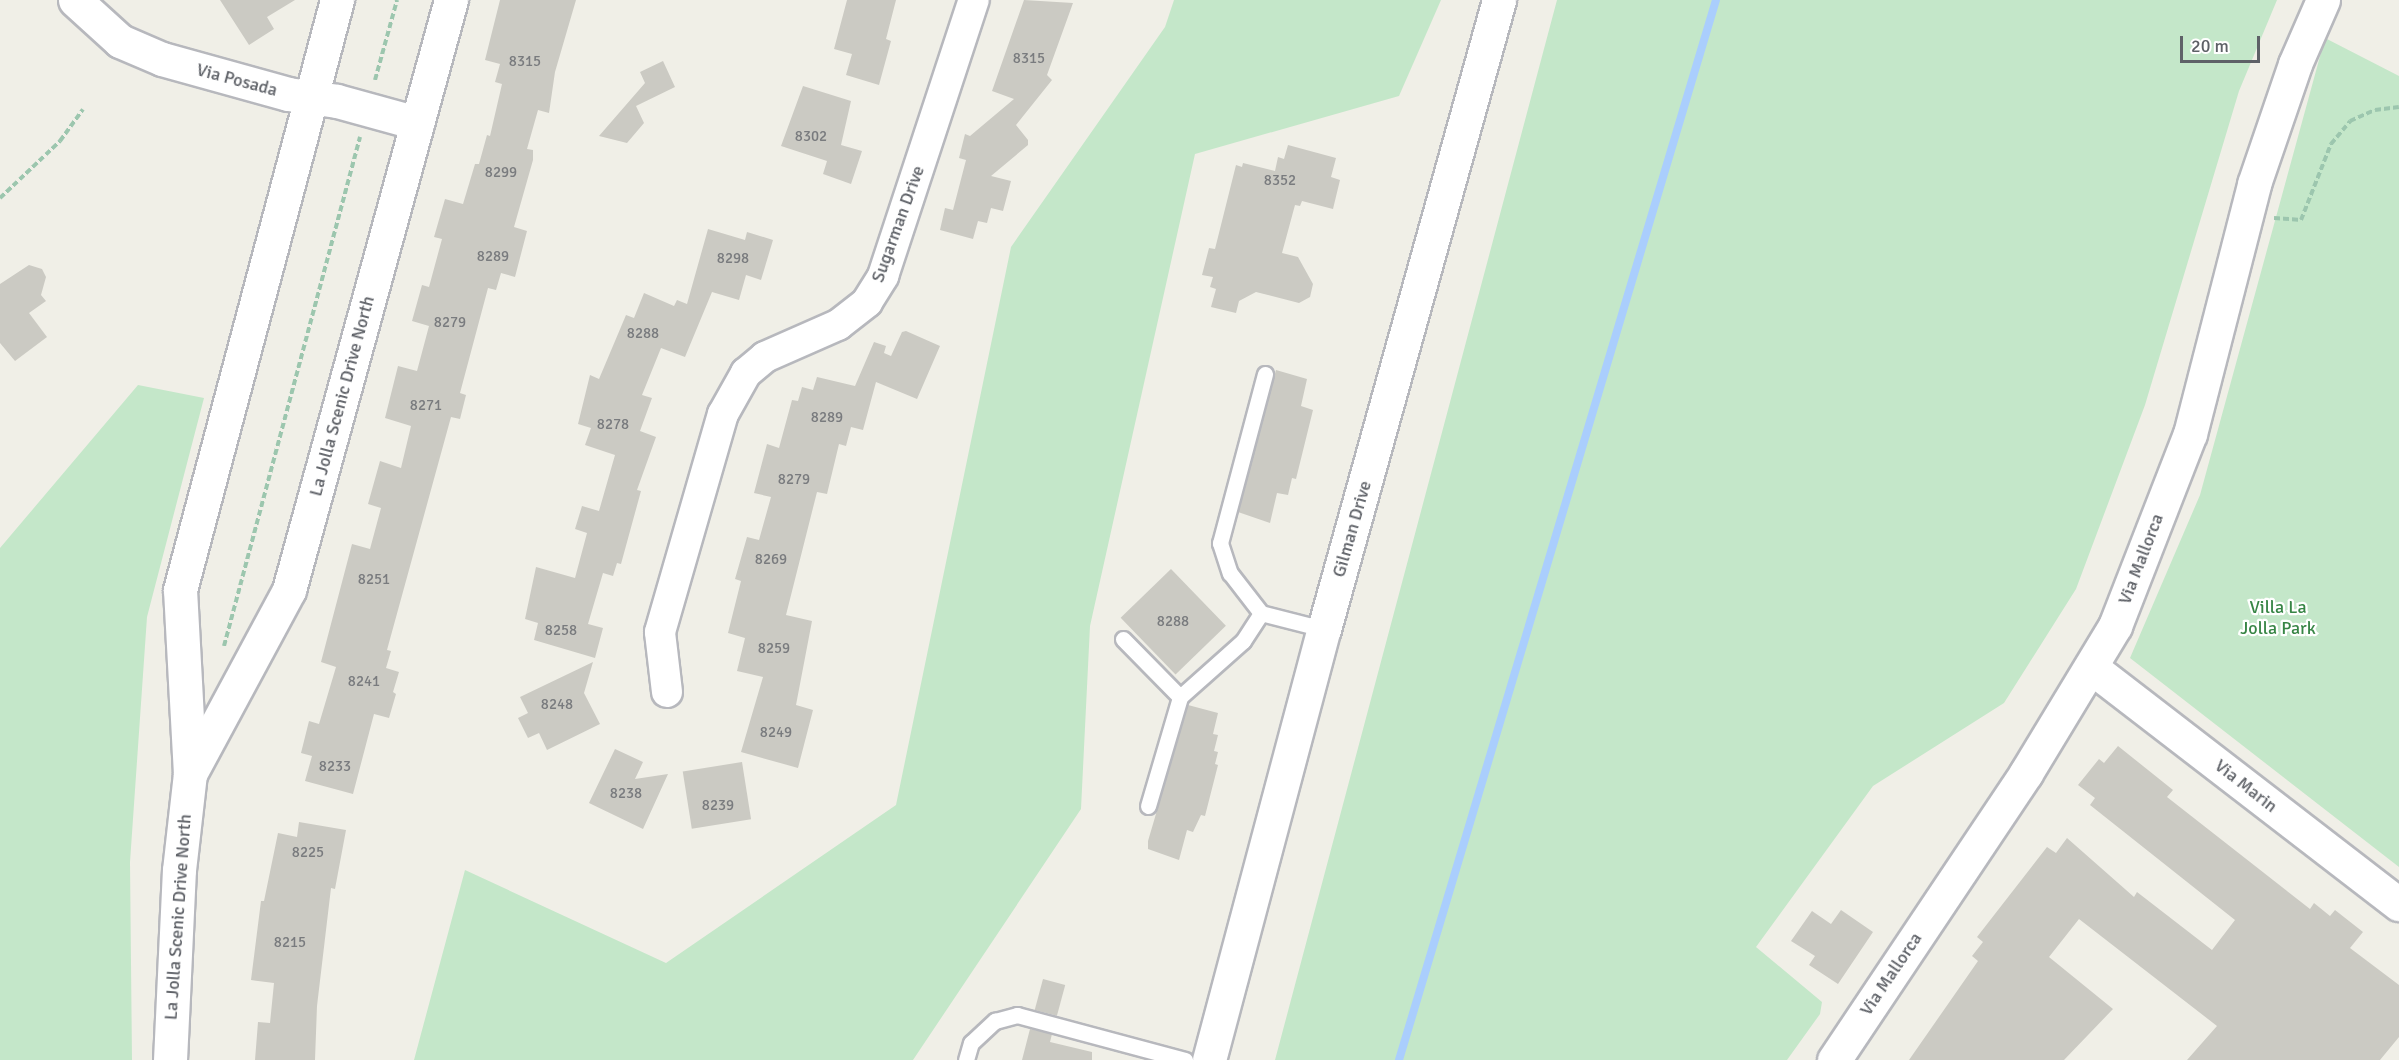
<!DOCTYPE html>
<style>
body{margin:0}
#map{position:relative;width:2399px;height:1060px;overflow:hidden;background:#f0efe7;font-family:Signika,sans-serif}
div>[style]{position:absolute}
.green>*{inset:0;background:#c4e7c9}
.stream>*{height:8px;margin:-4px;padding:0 4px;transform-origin:4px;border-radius:4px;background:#aacefd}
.building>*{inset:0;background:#cbcac3;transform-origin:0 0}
.path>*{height:4px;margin-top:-2px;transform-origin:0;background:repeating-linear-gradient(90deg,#9cc6ae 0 6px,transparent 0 9px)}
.roads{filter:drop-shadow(2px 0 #b7b8bd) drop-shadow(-2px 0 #b7b8bd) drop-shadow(0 2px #b7b8bd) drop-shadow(0 -2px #b7b8bd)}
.lane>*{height:15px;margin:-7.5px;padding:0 7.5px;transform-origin:7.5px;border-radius:7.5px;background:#fff}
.street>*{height:30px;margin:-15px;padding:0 15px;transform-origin:15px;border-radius:15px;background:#fff}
.secondary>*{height:33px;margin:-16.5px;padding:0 16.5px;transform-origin:16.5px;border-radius:16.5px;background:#fff}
span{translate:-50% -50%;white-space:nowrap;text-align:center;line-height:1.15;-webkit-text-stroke:4.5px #fff;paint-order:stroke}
.number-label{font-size:15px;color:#797b7e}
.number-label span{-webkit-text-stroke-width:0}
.street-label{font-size:18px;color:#5e6167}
.park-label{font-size:18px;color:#378545}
.scale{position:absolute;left:2180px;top:36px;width:80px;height:27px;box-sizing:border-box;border:3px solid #5e6167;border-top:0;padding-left:8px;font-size:18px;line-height:21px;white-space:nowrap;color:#5e6167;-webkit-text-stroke:4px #fff;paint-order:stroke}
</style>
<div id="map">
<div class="green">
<i style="clip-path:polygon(1174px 0,1441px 0,1399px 96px,1195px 154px,1090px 626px,1081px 809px,913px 1060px,414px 1060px,465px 870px,666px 963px,896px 805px,1011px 247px,1165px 27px)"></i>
<i style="clip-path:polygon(1557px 0,2277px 0,2239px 91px,2145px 405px,2076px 589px,2004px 703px,1873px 786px,1756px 947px,1822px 1002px,1820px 1014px,1787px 1060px,1275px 1060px)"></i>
<i style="clip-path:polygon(2325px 38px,2399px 76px,2399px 867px,2130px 658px,2200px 495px)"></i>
<i style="clip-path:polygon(138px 385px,204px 398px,147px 617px,130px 862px,132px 1060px,0 1060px,0 548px)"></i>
</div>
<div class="stream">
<i style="left:1399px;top:1060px;width:1106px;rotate:-73.35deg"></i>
</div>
<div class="building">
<i style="clip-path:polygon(220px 0,295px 0,267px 17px,274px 29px,249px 45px)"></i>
<i style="clip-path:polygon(500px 0,576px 0,555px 72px,549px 113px,538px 110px,527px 149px,533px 150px,533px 160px,514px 227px,527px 231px,515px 277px,501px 273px,496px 290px,488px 288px,460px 393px,466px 395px,460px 419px,451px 417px,387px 650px,391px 651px,386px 668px,399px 672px,393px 692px,396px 694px,389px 718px,374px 714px,353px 794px,305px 781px,312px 756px,301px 753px,309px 721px,319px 724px,336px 667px,321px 662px,352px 544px,370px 549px,381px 508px,368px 504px,380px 461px,401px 468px,411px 426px,385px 418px,398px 366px,417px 371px,429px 326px,412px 321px,422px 285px,429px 287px,442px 239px,434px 237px,445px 199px,463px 204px,475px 164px,479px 164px,487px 135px,490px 136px,502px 84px,495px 82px,500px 64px,485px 60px)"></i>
<i style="clip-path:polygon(847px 0,896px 0,886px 39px,891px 41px,879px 85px,846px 75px,852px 54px,834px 49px)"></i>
<i style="clip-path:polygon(1024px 0,1073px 3px,1047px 75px,1052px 80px,1016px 125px,1028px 140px,1028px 145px,991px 176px,1011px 181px,1003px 211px,991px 208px,987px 223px,978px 221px,973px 239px,940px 230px,945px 208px,953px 210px,966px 160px,959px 158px,965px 134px,970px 136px,1014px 99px,992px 91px)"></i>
<i style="clip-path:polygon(663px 61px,675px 87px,636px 106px,644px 123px,627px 143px,599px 136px,645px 83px,640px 72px)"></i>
<i style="clip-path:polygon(803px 86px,851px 101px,841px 145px,862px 151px,851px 184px,823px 174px,827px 161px,781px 146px)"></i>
<i style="clip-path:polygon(1288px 145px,1336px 158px,1331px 177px,1340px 180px,1333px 209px,1302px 201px,1300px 206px,1295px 205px,1282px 253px,1298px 257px,1313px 284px,1310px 297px,1299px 303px,1256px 292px,1239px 301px,1236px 313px,1211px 307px,1216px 289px,1210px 287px,1213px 277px,1202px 275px,1209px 248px,1215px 249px,1236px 165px,1242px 167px,1243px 163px,1275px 171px,1278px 157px,1284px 159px)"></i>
<i style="clip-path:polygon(708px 229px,745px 240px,747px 232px,773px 240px,761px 280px,746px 275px,739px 300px,712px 292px,685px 357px,661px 348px,642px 395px,652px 398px,640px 431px,656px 437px,637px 490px,641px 491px,621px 564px,617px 563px,613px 576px,603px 573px,588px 624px,603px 628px,595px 658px,534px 640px,538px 623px,525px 619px,536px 567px,575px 578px,587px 533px,575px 529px,582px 506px,599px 511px,615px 455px,585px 445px,591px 428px,578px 424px,590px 375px,599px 379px,626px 315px,634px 318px,644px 293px,674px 306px,677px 300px,687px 304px)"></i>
<i style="clip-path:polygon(29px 265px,42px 269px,46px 277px,41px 295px,46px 301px,29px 313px,47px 337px,15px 361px,0 343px,0 284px)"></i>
<i style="clip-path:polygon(906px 331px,940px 346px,917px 399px,876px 382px,863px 430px,851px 427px,846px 446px,839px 444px,827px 494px,817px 492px,786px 615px,812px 621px,796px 705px,813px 710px,798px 768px,741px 752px,763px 677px,737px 671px,745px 638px,728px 633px,741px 581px,735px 579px,747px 537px,759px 540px,771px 497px,754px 493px,767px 444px,779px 448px,792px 400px,798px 401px,802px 387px,813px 390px,817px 377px,855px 386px,874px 342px,886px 346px,884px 353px,891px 356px,902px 332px)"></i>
<i style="clip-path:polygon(1276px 370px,1307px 379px,1301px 406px,1313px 410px,1296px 479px,1292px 478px,1288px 495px,1277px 493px,1270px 523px,1238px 512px)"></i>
<i style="left:1171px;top:569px;width:79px;height:70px;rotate:46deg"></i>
<i style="clip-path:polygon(593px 662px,584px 693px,600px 724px,547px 750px,539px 733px,528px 738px,518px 718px,528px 713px,520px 697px)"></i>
<i style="clip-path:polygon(1188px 705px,1218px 713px,1213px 734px,1218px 735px,1214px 751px,1218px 752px,1215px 764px,1218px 765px,1205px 816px,1201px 815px,1193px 832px,1187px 830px,1179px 860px,1148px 849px,1148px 841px)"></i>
<i style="clip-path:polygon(2118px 746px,2173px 790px,2167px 797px,2310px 909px,2314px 903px,2330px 916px,2335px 910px,2363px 932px,2350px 948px,2399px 985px,2399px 1037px,2380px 1060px,2187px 1060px,2217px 1026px,2079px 919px,2049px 957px,2113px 1009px,2064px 1060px,1909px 1060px,1978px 961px,1972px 956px,1983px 942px,1977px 937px,2047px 847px,2056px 853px,2067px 838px,2134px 897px,2137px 892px,2212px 950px,2235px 920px,2090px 805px,2095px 798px,2078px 785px,2099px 759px,2104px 763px)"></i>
<i style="clip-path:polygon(615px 749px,643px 762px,635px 779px,668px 774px,643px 829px,589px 803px)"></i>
<i style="left:742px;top:762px;width:58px;height:60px;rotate:81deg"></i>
<i style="clip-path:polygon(299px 822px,346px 830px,335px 889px,331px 888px,317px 1006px,315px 1060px,255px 1060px,258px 1022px,270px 1023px,274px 983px,251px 980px,261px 901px,264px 901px,278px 833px,297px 837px)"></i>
<i style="clip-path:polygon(1841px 910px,1873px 932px,1838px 984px,1809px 965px,1815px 956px,1791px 941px,1812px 911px,1831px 924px)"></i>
<i style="left:1043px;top:979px;width:23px;height:32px;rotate:15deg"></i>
<i style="clip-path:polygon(1030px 1029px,1052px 1034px,1050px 1042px,1092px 1052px,1092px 1060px,1022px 1060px)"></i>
</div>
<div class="path">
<i style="left:375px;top:80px;width:83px;rotate:-74.6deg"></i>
<i style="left:0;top:198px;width:83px;rotate:-43.5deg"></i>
<i style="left:60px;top:141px;width:39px;rotate:-54deg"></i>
<i style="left:2274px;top:218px;width:27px;rotate:4deg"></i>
<i style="left:2301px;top:220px;width:82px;rotate:-68.5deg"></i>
<i style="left:2331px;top:144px;width:30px;rotate:-50deg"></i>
<i style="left:2350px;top:121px;width:27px;rotate:-24deg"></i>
<i style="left:2375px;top:110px;width:24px;rotate:-7deg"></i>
<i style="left:224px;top:646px;width:527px;rotate:-75.04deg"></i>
</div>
<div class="roads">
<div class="lane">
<i style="left:1265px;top:374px;width:175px;rotate:104.9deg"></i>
<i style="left:1220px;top:543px;width:32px;rotate:72deg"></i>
<i style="left:1230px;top:573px;width:51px;rotate:52.2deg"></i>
<i style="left:1261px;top:613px;width:65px;rotate:14.3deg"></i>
<i style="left:1123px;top:639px;width:81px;rotate:45.5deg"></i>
<i style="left:1148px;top:806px;width:114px;rotate:-73.6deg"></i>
<i style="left:1180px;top:697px;width:84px;rotate:-41.6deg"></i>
<i style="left:1243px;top:641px;width:33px;rotate:-57deg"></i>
<i style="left:966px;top:1060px;width:18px;rotate:-74deg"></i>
<i style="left:971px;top:1043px;width:33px;rotate:-43deg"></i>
<i style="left:995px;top:1021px;width:23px;rotate:-15deg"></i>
<i style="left:1017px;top:1015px;width:174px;rotate:15deg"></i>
</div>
<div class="street">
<i style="left:667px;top:692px;width:60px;rotate:-96.7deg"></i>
<i style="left:660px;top:632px;width:227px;rotate:-73.9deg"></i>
<i style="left:723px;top:414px;width:47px;rotate:-60.7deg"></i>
<i style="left:746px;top:373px;width:25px;rotate:-40deg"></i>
<i style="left:765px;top:357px;width:80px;rotate:-23.7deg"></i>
<i style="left:838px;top:325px;width:37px;rotate:-38deg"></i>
<i style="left:867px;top:302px;width:31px;rotate:-58deg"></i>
<i style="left:883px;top:276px;width:291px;rotate:-71.8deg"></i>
</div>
<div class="secondary">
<i style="left:75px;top:0;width:61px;rotate:42.3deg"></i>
<i style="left:120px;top:41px;width:46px;rotate:23.2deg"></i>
<i style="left:162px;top:59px;width:131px;rotate:15.5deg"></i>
<i style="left:288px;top:94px;width:49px;rotate:8.1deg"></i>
<i style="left:337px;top:101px;width:83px;rotate:15.4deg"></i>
<i style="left:2092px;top:668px;width:387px;rotate:37.6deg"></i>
<i style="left:190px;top:774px;width:209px;rotate:-61.7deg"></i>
<i style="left:289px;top:590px;width:612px;rotate:-74.65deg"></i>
<i style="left:170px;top:1060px;width:190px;rotate:-87.3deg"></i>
<i style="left:179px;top:870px;width:97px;rotate:-83.5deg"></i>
<i style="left:190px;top:774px;width:184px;rotate:-93.1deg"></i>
<i style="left:180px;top:590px;width:611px;rotate:-75.1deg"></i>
<i style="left:1209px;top:1060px;width:446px;rotate:-75.1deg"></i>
<i style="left:1324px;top:629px;width:653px;rotate:-74.45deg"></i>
<i style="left:1834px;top:1060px;width:345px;rotate:-56.2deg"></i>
<i style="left:2026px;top:773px;width:172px;rotate:-58.8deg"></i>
<i style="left:2115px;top:626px;width:206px;rotate:-68.7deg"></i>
<i style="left:2190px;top:434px;width:258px;rotate:-75.6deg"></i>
<i style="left:2254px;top:184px;width:127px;rotate:-71.1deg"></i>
<i style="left:2295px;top:64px;width:70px;rotate:-66.4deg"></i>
</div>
</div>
<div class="number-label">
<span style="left:1029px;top:59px">8315</span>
<span style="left:525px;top:62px">8315</span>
<span style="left:811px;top:137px">8302</span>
<span style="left:501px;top:173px">8299</span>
<span style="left:1280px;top:181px">8352</span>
<span style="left:493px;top:257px">8289</span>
<span style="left:733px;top:259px">8298</span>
<span style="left:450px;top:323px">8279</span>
<span style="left:643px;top:334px">8288</span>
<span style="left:426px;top:406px">8271</span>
<span style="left:827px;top:418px">8289</span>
<span style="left:613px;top:425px">8278</span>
<span style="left:794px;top:480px">8279</span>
<span style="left:771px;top:560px">8269</span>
<span style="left:374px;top:580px">8251</span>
<span style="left:1173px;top:622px">8288</span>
<span style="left:561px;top:631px">8258</span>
<span style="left:774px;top:649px">8259</span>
<span style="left:364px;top:682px">8241</span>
<span style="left:557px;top:705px">8248</span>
<span style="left:776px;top:733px">8249</span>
<span style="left:335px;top:767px">8233</span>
<span style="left:626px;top:794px">8238</span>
<span style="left:718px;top:806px">8239</span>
<span style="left:308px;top:853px">8225</span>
<span style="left:290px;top:943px">8215</span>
</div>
<div class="street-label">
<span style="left:237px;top:80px;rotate:15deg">Via Posada</span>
<span style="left:898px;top:224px;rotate:-70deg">Sugarman Drive</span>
<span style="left:342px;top:396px;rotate:-75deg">La Jolla Scenic Drive North</span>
<span style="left:1352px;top:529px;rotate:-74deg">Gilman Drive</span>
<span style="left:2141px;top:559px;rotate:-69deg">Via Mallorca</span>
<span style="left:2246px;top:786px;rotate:38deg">Via Marin</span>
<span style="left:178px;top:917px;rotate:-86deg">La Jolla Scenic Drive North</span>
<span style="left:1891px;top:974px;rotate:-56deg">Via Mallorca</span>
</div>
<div class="park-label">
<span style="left:2278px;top:618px">Villa La<br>Jolla Park</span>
</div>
<div class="scale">20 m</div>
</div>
